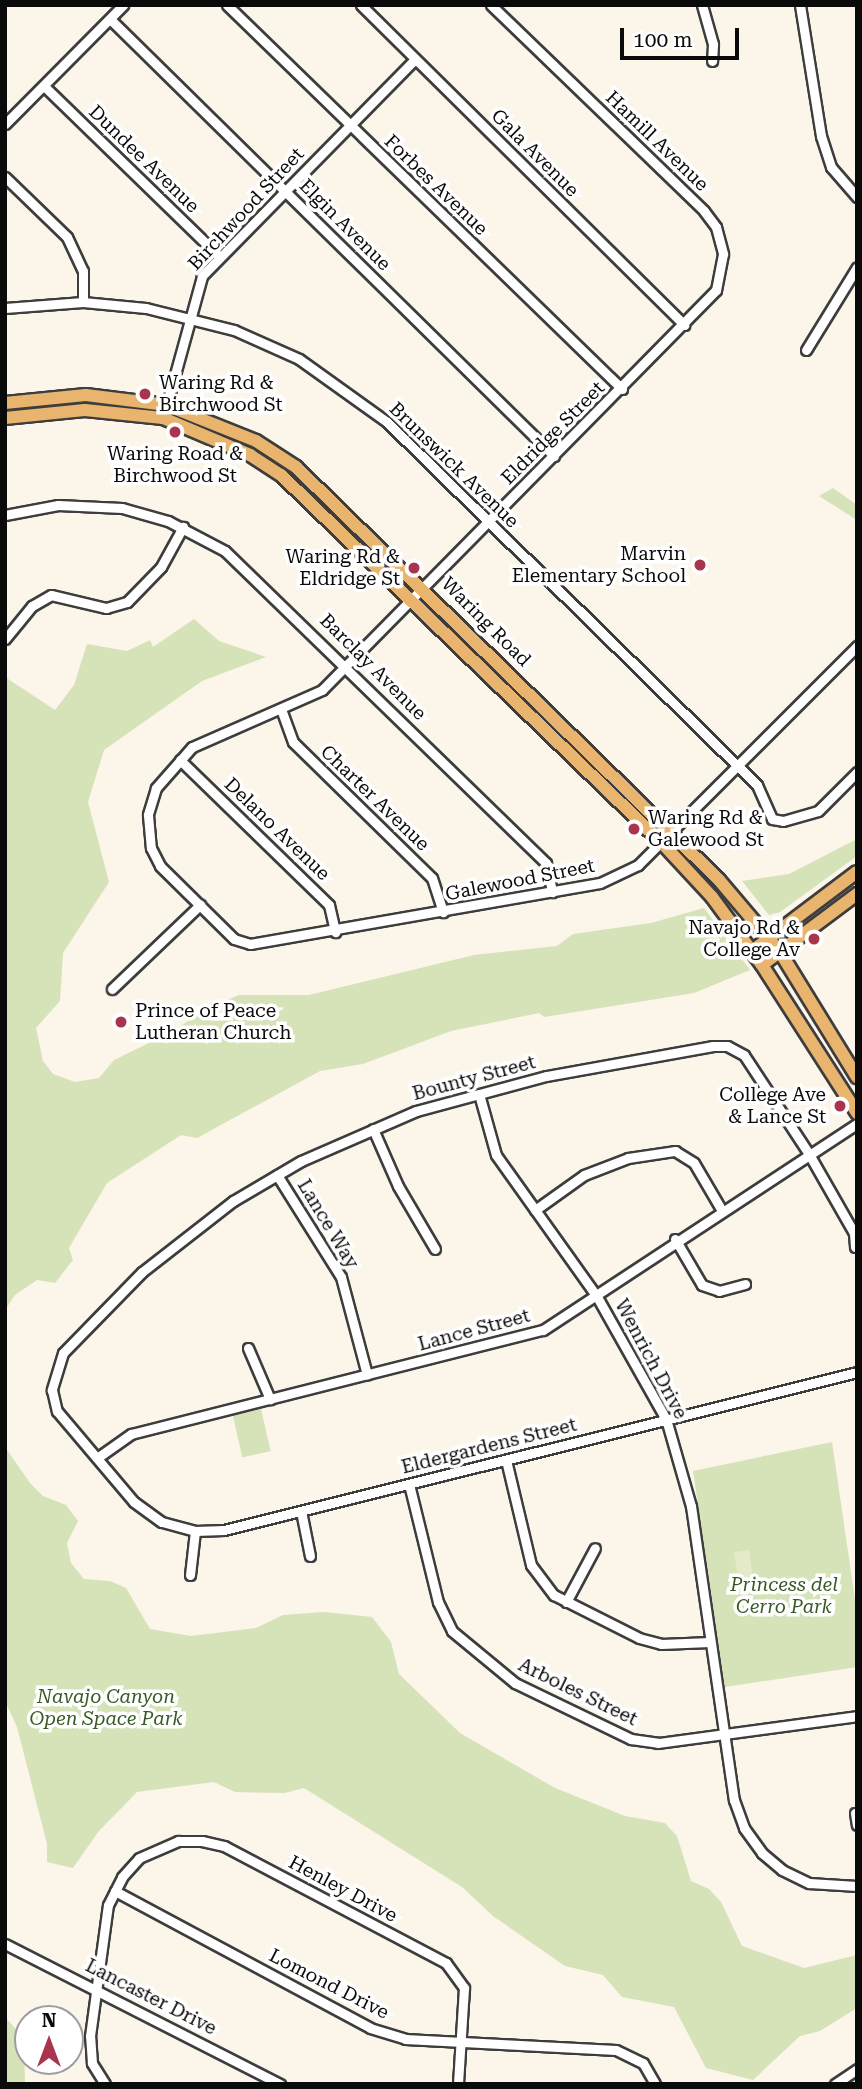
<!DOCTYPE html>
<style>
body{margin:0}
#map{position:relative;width:862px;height:2089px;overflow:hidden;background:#fcf5ea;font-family:"Roboto Serif",serif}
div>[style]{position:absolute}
.green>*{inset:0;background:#d6e2b8;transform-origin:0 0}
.pitch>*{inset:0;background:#e5ebc9;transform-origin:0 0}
.roads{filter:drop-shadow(2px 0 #3d3d3d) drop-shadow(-2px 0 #3d3d3d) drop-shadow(0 2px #3d3d3d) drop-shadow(0 -2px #3d3d3d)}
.minor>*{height:9px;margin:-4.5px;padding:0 4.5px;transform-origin:4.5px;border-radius:4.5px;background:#fff}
.major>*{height:12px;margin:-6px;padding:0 6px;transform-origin:6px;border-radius:6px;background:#e8b46e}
.dots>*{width:19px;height:19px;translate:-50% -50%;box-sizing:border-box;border:4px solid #fff;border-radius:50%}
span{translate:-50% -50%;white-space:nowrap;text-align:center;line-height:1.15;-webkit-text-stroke:7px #fff;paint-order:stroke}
.street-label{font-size:19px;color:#0a0a0a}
.poi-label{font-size:19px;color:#0a0a0a}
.left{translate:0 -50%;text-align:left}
.right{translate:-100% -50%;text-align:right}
.park-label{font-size:19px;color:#385923;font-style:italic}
.frame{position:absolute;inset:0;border:7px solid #0a0a0a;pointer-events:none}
.north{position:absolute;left:14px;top:2005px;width:70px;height:70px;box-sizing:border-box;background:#fff;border:2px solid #9d9d9d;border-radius:50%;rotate:0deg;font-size:19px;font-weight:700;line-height:28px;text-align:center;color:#0a0a0a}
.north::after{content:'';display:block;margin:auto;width:24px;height:32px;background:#a9344e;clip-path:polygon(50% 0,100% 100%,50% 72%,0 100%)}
.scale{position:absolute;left:620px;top:28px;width:119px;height:32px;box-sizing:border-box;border:4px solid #0a0a0a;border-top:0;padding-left:9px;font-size:21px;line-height:24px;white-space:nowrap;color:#0a0a0a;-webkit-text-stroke:5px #fff;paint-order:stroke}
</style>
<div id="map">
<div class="green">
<i style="clip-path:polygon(833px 488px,857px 505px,857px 520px,819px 496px)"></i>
<i style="clip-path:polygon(194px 619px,219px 641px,266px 657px,202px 681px,104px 750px,88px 802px,109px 882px,63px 953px,60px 1001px,36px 1028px,43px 1061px,53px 1074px,75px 1082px,99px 1078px,114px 1060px,151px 1042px,148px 1034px,156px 1030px,166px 1037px,204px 1009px,239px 995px,309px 995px,474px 955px,557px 946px,573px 934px,651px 923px,704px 908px,750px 970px,694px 993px,544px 1017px,539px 1013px,451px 1031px,363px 1064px,320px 1071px,197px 1138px,181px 1135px,107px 1183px,69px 1248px,73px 1260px,55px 1283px,37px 1280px,15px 1295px,5px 1310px,5px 677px,55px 710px,74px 685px,87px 644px,127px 651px,150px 640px,153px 647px)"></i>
<i style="clip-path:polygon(857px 839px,857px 856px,780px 912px,769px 915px,742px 881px,789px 874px)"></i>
<i style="left:261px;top:1409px;width:43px;height:29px;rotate:77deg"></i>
<i style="clip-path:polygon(832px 1442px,857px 1613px,857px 1667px,725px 1687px,693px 1471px)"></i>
<i style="clip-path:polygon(5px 1447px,30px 1483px,43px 1496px,66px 1505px,78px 1521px,67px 1543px,71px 1563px,84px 1579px,110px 1581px,126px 1588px,150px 1629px,191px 1636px,256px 1628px,283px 1615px,324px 1612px,372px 1617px,391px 1642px,399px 1674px,460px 1733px,555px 1788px,625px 1816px,665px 1823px,677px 1836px,691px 1881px,709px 1889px,721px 1902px,742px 1946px,804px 1968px,857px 1955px,857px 2008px,820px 2031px,800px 2036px,753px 2080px,706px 2068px,674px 2007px,622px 1997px,603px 1975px,565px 1966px,493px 1916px,462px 1887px,304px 1788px,285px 1793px,235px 1792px,214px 1782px,137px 1792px,98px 1832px,73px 1868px,47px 1862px,47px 1844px,17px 1727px,5px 1701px)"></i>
<i style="clip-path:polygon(5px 2017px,24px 2038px,25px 2084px,5px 2084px)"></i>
</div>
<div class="pitch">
<i style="left:749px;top:1550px;width:27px;height:15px;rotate:82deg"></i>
</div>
<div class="roads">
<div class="minor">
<i style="left:227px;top:5px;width:551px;rotate:44.19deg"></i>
<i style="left:361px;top:5px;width:455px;rotate:44.7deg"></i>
<i style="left:491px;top:5px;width:296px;rotate:44deg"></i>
<i style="left:704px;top:211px;width:20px;rotate:53deg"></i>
<i style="left:716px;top:227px;width:28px;rotate:75deg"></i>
<i style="left:723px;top:254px;width:37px;rotate:101deg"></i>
<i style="left:716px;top:290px;width:561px;rotate:134.57deg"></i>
<i style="left:322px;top:690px;width:142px;rotate:156.3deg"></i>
<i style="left:192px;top:747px;width:55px;rotate:131.3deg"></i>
<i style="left:156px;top:788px;width:28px;rotate:107deg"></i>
<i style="left:148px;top:815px;width:33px;rotate:85deg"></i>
<i style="left:151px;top:848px;width:20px;rotate:63deg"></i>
<i style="left:160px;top:866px;width:104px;rotate:44.6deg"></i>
<i style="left:234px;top:939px;width:17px;rotate:17deg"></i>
<i style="left:250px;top:944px;width:355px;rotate:-9.9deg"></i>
<i style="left:600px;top:883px;width:42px;rotate:-25.3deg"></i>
<i style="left:638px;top:865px;width:310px;rotate:-45deg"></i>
<i style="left:702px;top:5px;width:41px;rotate:74.2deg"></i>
<i style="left:713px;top:44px;width:17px;rotate:93deg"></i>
<i style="left:800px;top:5px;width:133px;rotate:80.9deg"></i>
<i style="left:821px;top:136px;width:33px;rotate:72deg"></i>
<i style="left:831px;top:167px;width:40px;rotate:49deg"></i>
<i style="left:110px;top:19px;width:623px;rotate:44.54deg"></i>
<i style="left:44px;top:86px;width:245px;rotate:44.2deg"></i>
<i style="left:5px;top:124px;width:168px;rotate:-45.2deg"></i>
<i style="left:5px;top:177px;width:86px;rotate:44.1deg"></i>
<i style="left:67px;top:237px;width:38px;rotate:65deg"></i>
<i style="left:83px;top:271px;width:31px;rotate:90deg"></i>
<i style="left:5px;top:308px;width:78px;rotate:-4.4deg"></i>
<i style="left:83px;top:302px;width:63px;rotate:5.4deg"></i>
<i style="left:146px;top:308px;width:91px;rotate:14deg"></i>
<i style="left:234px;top:330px;width:71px;rotate:24deg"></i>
<i style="left:299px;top:359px;width:108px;rotate:35.6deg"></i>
<i style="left:387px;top:422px;width:518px;rotate:44.45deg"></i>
<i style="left:757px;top:785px;width:37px;rotate:66deg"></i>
<i style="left:772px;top:819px;width:11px;rotate:10deg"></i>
<i style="left:783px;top:821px;width:36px;rotate:-16deg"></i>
<i style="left:818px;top:811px;width:55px;rotate:-45deg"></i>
<i style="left:806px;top:350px;width:97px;rotate:-58.4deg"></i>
<i style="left:163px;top:418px;width:147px;rotate:-74.6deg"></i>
<i style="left:202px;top:276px;width:304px;rotate:-45.5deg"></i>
<i style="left:5px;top:515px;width:54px;rotate:-10.7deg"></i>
<i style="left:58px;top:505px;width:64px;rotate:2.7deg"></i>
<i style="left:122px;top:508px;width:48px;rotate:15.8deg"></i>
<i style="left:168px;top:521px;width:64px;rotate:27.8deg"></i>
<i style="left:225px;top:551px;width:448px;rotate:44.2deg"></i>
<i style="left:546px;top:863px;width:30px;rotate:78deg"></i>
<i style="left:5px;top:639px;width:43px;rotate:-50.7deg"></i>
<i style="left:32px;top:606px;width:22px;rotate:-30deg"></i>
<i style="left:51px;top:595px;width:57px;rotate:13.3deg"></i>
<i style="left:106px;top:608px;width:22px;rotate:-16deg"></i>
<i style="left:127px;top:602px;width:49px;rotate:-45.8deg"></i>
<i style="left:161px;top:567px;width:46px;rotate:-61.2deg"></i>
<i style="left:281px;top:709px;width:35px;rotate:70deg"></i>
<i style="left:293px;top:742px;width:194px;rotate:44.4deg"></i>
<i style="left:432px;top:878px;width:36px;rotate:72deg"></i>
<i style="left:180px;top:760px;width:208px;rotate:44.2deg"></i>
<i style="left:329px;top:905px;width:28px;rotate:77deg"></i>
<i style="left:112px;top:989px;width:122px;rotate:-43.7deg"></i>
<i style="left:479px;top:1094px;width:63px;rotate:74.4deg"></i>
<i style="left:496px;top:1155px;width:172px;rotate:54.5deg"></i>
<i style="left:596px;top:1295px;width:142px;rotate:60.6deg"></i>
<i style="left:666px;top:1419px;width:91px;rotate:74deg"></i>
<i style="left:691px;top:1506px;width:297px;rotate:81.7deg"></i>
<i style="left:734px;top:1800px;width:30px;rotate:70deg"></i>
<i style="left:744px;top:1828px;width:31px;rotate:54deg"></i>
<i style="left:762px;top:1853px;width:26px;rotate:40deg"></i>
<i style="left:782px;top:1870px;width:30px;rotate:26deg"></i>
<i style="left:809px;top:1883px;width:48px;rotate:3.6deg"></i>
<i style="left:373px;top:1129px;width:62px;rotate:66.3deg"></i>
<i style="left:398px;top:1186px;width:73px;rotate:59.6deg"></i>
<i style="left:277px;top:1175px;width:120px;rotate:57.9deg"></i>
<i style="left:341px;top:1277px;width:101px;rotate:75.1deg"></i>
<i style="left:535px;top:1210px;width:60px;rotate:-35.5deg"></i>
<i style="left:584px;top:1175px;width:47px;rotate:-21.1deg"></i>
<i style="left:628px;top:1158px;width:48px;rotate:-8.5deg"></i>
<i style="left:675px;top:1151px;width:22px;rotate:32deg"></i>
<i style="left:694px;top:1163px;width:53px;rotate:59.6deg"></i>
<i style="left:675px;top:1239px;width:53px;rotate:59.6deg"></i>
<i style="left:702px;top:1285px;width:18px;rotate:19deg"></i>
<i style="left:719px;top:1291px;width:27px;rotate:-15deg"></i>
<i style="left:855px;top:1247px;width:14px;rotate:-94deg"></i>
<i style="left:854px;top:1233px;width:91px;rotate:-119.7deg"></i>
<i style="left:809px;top:1154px;width:118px;rotate:-123.3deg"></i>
<i style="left:744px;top:1055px;width:19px;rotate:-152deg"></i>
<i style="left:727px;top:1046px;width:14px;rotate:180deg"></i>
<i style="left:713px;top:1046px;width:170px;rotate:169.8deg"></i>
<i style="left:546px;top:1076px;width:135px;rotate:164.9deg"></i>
<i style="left:416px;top:1111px;width:125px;rotate:156.5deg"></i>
<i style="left:301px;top:1161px;width:79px;rotate:149.5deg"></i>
<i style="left:233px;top:1201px;width:115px;rotate:142deg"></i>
<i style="left:142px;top:1272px;width:113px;rotate:134.3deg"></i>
<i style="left:63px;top:1353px;width:39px;rotate:107deg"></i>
<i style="left:52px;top:1390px;width:22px;rotate:77deg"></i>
<i style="left:57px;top:1411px;width:119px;rotate:49.8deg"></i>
<i style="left:134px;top:1502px;width:34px;rotate:36deg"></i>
<i style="left:162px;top:1522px;width:34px;rotate:15deg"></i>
<i style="left:195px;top:1531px;width:29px;rotate:-2deg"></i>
<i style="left:224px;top:1530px;width:652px;rotate:-14.01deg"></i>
<i style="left:248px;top:1348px;width:56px;rotate:66.7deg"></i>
<i style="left:97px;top:1458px;width:42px;rotate:-35.2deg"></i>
<i style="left:131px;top:1434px;width:425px;rotate:-14.2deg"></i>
<i style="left:543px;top:1330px;width:376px;rotate:-33.3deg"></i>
<i style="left:506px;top:1460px;width:108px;rotate:76.6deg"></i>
<i style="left:531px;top:1565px;width:38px;rotate:53deg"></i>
<i style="left:554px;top:1595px;width:95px;rotate:26.8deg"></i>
<i style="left:639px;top:1638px;width:23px;rotate:15deg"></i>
<i style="left:661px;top:1644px;width:49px;rotate:-2.3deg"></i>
<i style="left:409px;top:1484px;width:122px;rotate:76.2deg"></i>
<i style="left:438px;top:1602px;width:32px;rotate:64deg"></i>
<i style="left:452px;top:1631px;width:82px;rotate:39.5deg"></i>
<i style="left:515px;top:1683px;width:129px;rotate:25.8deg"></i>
<i style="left:631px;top:1739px;width:27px;rotate:8deg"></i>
<i style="left:658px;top:1743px;width:201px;rotate:-7.7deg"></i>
<i style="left:301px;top:1511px;width:46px;rotate:78.7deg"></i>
<i style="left:190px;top:1575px;width:44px;rotate:-83.5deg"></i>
<i style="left:566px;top:1602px;width:61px;rotate:-61.8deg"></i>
<i style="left:855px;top:1813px;width:12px;rotate:81deg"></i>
<i style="left:115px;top:1891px;width:289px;rotate:28.2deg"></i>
<i style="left:370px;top:2028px;width:37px;rotate:17deg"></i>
<i style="left:405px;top:2039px;width:211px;rotate:3deg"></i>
<i style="left:616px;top:2050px;width:30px;rotate:26deg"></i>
<i style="left:643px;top:2063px;width:24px;rotate:60deg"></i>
<i style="left:5px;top:1944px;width:309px;rotate:27deg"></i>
<i style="left:105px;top:2084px;width:25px;rotate:-122deg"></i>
<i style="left:92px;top:2063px;width:27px;rotate:-94deg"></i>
<i style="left:90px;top:2036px;width:132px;rotate:-82.2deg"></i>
<i style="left:108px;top:1905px;width:31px;rotate:-63deg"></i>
<i style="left:122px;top:1877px;width:25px;rotate:-48deg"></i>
<i style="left:139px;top:1858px;width:43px;rotate:-23.6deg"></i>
<i style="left:178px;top:1841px;width:24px"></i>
<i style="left:202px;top:1841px;width:23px;rotate:13deg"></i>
<i style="left:224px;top:1846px;width:251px;rotate:27.8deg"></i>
<i style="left:446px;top:1963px;width:31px;rotate:54deg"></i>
<i style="left:464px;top:1988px;width:96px;rotate:93.6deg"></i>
<i style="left:835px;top:2084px;width:27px;rotate:-34deg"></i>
</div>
<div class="major">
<i style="left:5px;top:403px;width:81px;rotate:-5.6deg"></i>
<i style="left:86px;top:395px;width:81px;rotate:7.1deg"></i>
<i style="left:166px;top:405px;width:97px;rotate:21.8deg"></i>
<i style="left:256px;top:441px;width:48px;rotate:33deg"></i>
<i style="left:296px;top:467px;width:591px;rotate:44.31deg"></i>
<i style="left:719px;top:880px;width:94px;rotate:49.7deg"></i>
<i style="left:780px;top:952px;width:147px;rotate:58.4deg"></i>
<i style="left:5px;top:418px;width:80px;rotate:-5.7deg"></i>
<i style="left:85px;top:410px;width:78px;rotate:5.9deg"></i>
<i style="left:163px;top:418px;width:95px;rotate:23deg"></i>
<i style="left:250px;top:455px;width:37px;rotate:33deg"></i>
<i style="left:281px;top:475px;width:530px;rotate:44.01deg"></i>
<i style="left:662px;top:843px;width:74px;rotate:47.2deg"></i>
<i style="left:712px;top:897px;width:84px;rotate:53.7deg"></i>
<i style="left:762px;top:965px;width:176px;rotate:57.3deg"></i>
<i style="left:752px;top:951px;width:131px;rotate:-37deg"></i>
<i style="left:762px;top:965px;width:119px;rotate:-36.8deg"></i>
</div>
</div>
<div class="dots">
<i style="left:145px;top:394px;background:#a9344e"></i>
<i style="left:175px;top:432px;background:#a9344e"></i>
<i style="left:700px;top:565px;background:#a9344e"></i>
<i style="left:414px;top:568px;background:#a9344e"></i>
<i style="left:634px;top:829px;background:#a9344e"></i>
<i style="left:814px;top:939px;background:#a9344e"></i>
<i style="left:121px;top:1022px;background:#a9344e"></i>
<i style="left:840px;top:1106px;background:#a9344e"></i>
</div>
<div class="street-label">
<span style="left:657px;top:141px;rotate:44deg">Hamill Avenue</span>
<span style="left:535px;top:153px;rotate:45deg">Gala Avenue</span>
<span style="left:144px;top:159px;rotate:44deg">Dundee Avenue</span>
<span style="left:436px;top:185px;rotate:44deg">Forbes Avenue</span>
<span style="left:246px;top:209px;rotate:-47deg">Birchwood Street</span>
<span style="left:345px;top:225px;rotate:45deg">Elgin Avenue</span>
<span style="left:553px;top:433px;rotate:-45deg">Eldridge Street</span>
<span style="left:454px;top:465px;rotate:44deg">Brunswick Avenue</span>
<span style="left:486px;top:622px;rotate:45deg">Waring Road</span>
<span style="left:373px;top:667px;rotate:45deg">Barclay Avenue</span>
<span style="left:375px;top:798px;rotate:44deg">Charter Avenue</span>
<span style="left:277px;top:829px;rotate:44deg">Delano Avenue</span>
<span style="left:520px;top:880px;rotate:-11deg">Galewood Street</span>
<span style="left:474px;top:1078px;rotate:-15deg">Bounty Street</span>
<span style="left:328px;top:1224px;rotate:59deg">Lance Way</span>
<span style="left:474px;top:1330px;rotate:-15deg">Lance Street</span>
<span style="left:651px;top:1359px;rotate:62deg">Wenrich Drive</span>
<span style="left:489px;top:1446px;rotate:-14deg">Eldergardens Street</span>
<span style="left:578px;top:1692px;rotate:26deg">Arboles Street</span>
<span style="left:343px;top:1889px;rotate:28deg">Henley Drive</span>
<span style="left:329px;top:1984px;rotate:27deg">Lomond Drive</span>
<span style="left:151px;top:1997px;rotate:27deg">Lancaster Drive</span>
</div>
<div class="poi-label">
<span class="left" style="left:159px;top:394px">Waring Rd &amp;<br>Birchwood St</span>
<span style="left:175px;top:465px">Waring Road &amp;<br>Birchwood St</span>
<span class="right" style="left:686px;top:565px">Marvin<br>Elementary School</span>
<span class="right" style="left:400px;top:568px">Waring Rd &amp;<br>Eldridge St</span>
<span class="left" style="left:648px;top:829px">Waring Rd &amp;<br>Galewood St</span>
<span class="right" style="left:800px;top:939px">Navajo Rd &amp;<br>College Av</span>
<span class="left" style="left:135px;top:1022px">Prince of Peace<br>Lutheran Church</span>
<span class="right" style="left:826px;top:1106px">College Ave<br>&amp; Lance St</span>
</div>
<div class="park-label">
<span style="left:784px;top:1596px">Princess del<br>Cerro Park</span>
<span style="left:106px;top:1708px">Navajo Canyon<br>Open Space Park</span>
</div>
<div class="frame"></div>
<div class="north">N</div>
<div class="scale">100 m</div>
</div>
